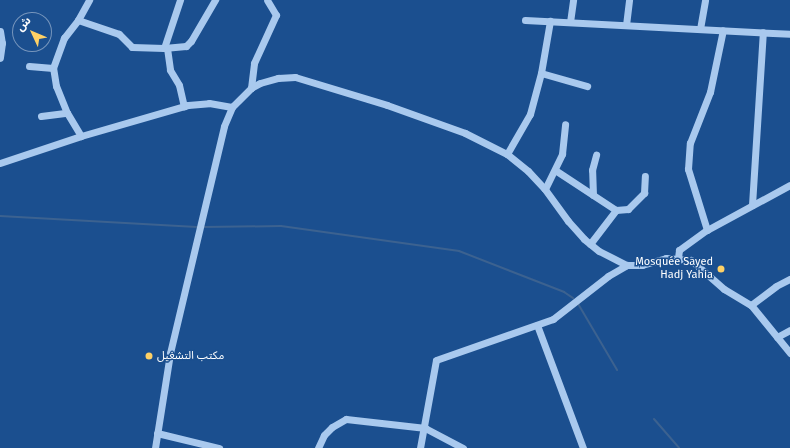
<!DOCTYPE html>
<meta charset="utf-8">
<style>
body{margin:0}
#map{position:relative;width:790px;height:448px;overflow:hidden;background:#1b4f8f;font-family:"Fira Sans","Noto Sans Arabic",sans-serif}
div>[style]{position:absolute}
.stream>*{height:2px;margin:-1px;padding:0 1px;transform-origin:1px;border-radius:1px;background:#3c6290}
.minor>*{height:7px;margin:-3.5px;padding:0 3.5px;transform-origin:3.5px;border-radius:3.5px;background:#a9c9ee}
.dots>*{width:11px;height:11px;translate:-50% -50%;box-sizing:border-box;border:2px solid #1b4f8f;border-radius:50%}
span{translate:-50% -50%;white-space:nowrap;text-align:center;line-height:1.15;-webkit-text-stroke:3px #1b4f8f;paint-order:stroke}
.poi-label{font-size:11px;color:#fff}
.right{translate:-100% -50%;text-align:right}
.left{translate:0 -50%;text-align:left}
.north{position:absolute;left:12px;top:12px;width:40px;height:40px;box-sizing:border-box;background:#1b4f8f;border:1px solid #7695bc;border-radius:50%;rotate:314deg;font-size:11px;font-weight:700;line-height:16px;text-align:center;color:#fff}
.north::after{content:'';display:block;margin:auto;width:14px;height:18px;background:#ffd166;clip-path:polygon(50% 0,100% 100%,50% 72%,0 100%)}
</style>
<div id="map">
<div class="stream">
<i style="left:0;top:216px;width:197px;rotate:3.2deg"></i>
<i style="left:204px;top:227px;width:77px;rotate:-0.7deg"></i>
<i style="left:281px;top:226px;width:180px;rotate:8deg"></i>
<i style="left:459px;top:251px;width:113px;rotate:21.3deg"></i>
<i style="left:564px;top:292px;width:11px;rotate:34deg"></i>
<i style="left:577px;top:302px;width:79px;rotate:59.5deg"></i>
<i style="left:654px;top:419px;width:38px;rotate:49deg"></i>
</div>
<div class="minor">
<i style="left:78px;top:20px;width:43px;rotate:18.9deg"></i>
<i style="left:119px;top:34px;width:18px;rotate:45deg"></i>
<i style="left:132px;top:47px;width:32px;rotate:2deg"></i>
<i style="left:164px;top:48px;width:22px;rotate:-5deg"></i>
<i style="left:186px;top:46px;width:7px;rotate:-45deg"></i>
<i style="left:191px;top:41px;width:48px;rotate:-59.7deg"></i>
<i style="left:525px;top:20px;width:265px;rotate:3deg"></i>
<i style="left:570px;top:22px;width:22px;rotate:-82deg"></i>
<i style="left:626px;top:25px;width:25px;rotate:-83deg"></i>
<i style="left:700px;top:29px;width:29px;rotate:-80deg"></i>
<i style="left:0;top:31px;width:12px;rotate:81deg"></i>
<i style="left:2px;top:43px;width:15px;rotate:98deg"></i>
<i style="left:164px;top:48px;width:51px;rotate:-71.6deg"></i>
<i style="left:167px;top:48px;width:22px;rotate:82deg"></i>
<i style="left:170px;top:70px;width:17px;rotate:59deg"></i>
<i style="left:179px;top:85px;width:22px;rotate:77deg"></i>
<i style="left:29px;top:66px;width:24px;rotate:5deg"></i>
<i style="left:541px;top:73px;width:48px;rotate:15.8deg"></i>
<i style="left:251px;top:88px;width:25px;rotate:-83deg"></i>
<i style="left:254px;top:63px;width:53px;rotate:-65.4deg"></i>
<i style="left:276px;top:15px;width:17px;rotate:-121deg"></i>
<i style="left:41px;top:116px;width:26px;rotate:-7deg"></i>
<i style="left:81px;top:136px;width:27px;rotate:-121deg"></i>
<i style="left:67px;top:113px;width:29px;rotate:-112deg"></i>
<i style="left:56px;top:86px;width:18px;rotate:-99deg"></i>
<i style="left:53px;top:68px;width:32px;rotate:-70deg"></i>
<i style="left:64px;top:38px;width:23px;rotate:-52deg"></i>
<i style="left:78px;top:20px;width:23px;rotate:-61deg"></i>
<i style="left:507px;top:154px;width:46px;rotate:-60.1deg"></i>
<i style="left:530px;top:114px;width:42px;rotate:-75deg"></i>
<i style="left:541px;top:73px;width:53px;rotate:-80.2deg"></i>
<i style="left:0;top:163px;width:85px;rotate:-18.4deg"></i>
<i style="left:81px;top:136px;width:111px;rotate:-16.2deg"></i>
<i style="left:188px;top:105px;width:21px;rotate:-5deg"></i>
<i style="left:209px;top:103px;width:23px;rotate:10deg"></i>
<i style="left:555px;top:170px;width:73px;rotate:33.3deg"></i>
<i style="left:616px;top:210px;width:12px;rotate:-5deg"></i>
<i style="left:628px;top:209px;width:23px;rotate:-45deg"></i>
<i style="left:644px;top:193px;width:17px;rotate:-87deg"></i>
<i style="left:545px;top:189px;width:39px;rotate:-64deg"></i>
<i style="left:562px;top:154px;width:30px;rotate:-84deg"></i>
<i style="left:593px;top:195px;width:25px;rotate:-92deg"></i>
<i style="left:592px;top:170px;width:16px;rotate:-75deg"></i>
<i style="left:752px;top:205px;width:173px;rotate:-86.4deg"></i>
<i style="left:707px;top:230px;width:64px;rotate:-107.3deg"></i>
<i style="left:688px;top:169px;width:26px;rotate:-86deg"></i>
<i style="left:690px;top:143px;width:55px;rotate:-68.6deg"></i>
<i style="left:710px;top:92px;width:63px;rotate:-78.2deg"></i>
<i style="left:590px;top:244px;width:43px;rotate:-52.6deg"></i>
<i style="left:678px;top:258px;width:8px;rotate:-83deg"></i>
<i style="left:679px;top:250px;width:34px;rotate:-36deg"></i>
<i style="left:707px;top:230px;width:94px;rotate:-28.5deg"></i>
<i style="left:751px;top:305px;width:31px;rotate:-37deg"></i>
<i style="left:776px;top:286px;width:16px;rotate:-27deg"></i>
<i style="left:537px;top:325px;width:131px;rotate:69.5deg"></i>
<i style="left:777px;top:337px;width:15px;rotate:-28deg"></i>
<i style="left:157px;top:433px;width:64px;rotate:13.6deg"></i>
<i style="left:155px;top:448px;width:96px;rotate:-81deg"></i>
<i style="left:170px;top:353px;width:233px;rotate:-76.6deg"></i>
<i style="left:224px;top:126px;width:21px;rotate:-67deg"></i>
<i style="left:232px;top:107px;width:27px;rotate:-45deg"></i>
<i style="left:251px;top:88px;width:10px;rotate:-29deg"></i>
<i style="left:260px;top:83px;width:19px;rotate:-16deg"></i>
<i style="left:278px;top:78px;width:17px;rotate:-3deg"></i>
<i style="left:295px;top:77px;width:96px;rotate:16.9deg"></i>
<i style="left:387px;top:105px;width:83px;rotate:19.7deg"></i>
<i style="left:465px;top:133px;width:47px;rotate:26.6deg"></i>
<i style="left:507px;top:154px;width:27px;rotate:39deg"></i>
<i style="left:528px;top:171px;width:23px;rotate:47deg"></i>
<i style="left:544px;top:188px;width:41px;rotate:54deg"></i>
<i style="left:568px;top:221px;width:24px;rotate:48deg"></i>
<i style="left:584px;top:239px;width:19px;rotate:39deg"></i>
<i style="left:599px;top:251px;width:31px;rotate:27deg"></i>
<i style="left:627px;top:265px;width:15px"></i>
<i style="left:642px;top:265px;width:25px;rotate:-16deg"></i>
<i style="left:666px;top:258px;width:25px;rotate:5deg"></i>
<i style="left:691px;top:260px;width:44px;rotate:41.3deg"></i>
<i style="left:724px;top:289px;width:31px;rotate:31deg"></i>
<i style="left:751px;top:305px;width:62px;rotate:50.9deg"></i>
<i style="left:318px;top:448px;width:14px;rotate:-65deg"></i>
<i style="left:324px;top:435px;width:11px;rotate:-45deg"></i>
<i style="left:332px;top:427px;width:16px;rotate:-30deg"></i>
<i style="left:346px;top:419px;width:80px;rotate:6.5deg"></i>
<i style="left:425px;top:428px;width:43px;rotate:27.8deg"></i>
<i style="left:420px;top:448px;width:89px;rotate:-79.7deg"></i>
<i style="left:436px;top:360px;width:124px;rotate:-19.3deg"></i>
<i style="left:553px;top:319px;width:70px;rotate:-38deg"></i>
<i style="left:608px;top:276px;width:22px;rotate:-30deg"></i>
</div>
<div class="dots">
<i style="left:721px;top:269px;background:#ffd166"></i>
<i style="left:149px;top:356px;background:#ffd166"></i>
</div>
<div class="poi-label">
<span class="right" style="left:713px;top:269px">Mosquée Sayed<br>Hadj Yahia</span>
<span class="left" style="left:157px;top:356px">مكتب التشغيل</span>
</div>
<div class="north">ش</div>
</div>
